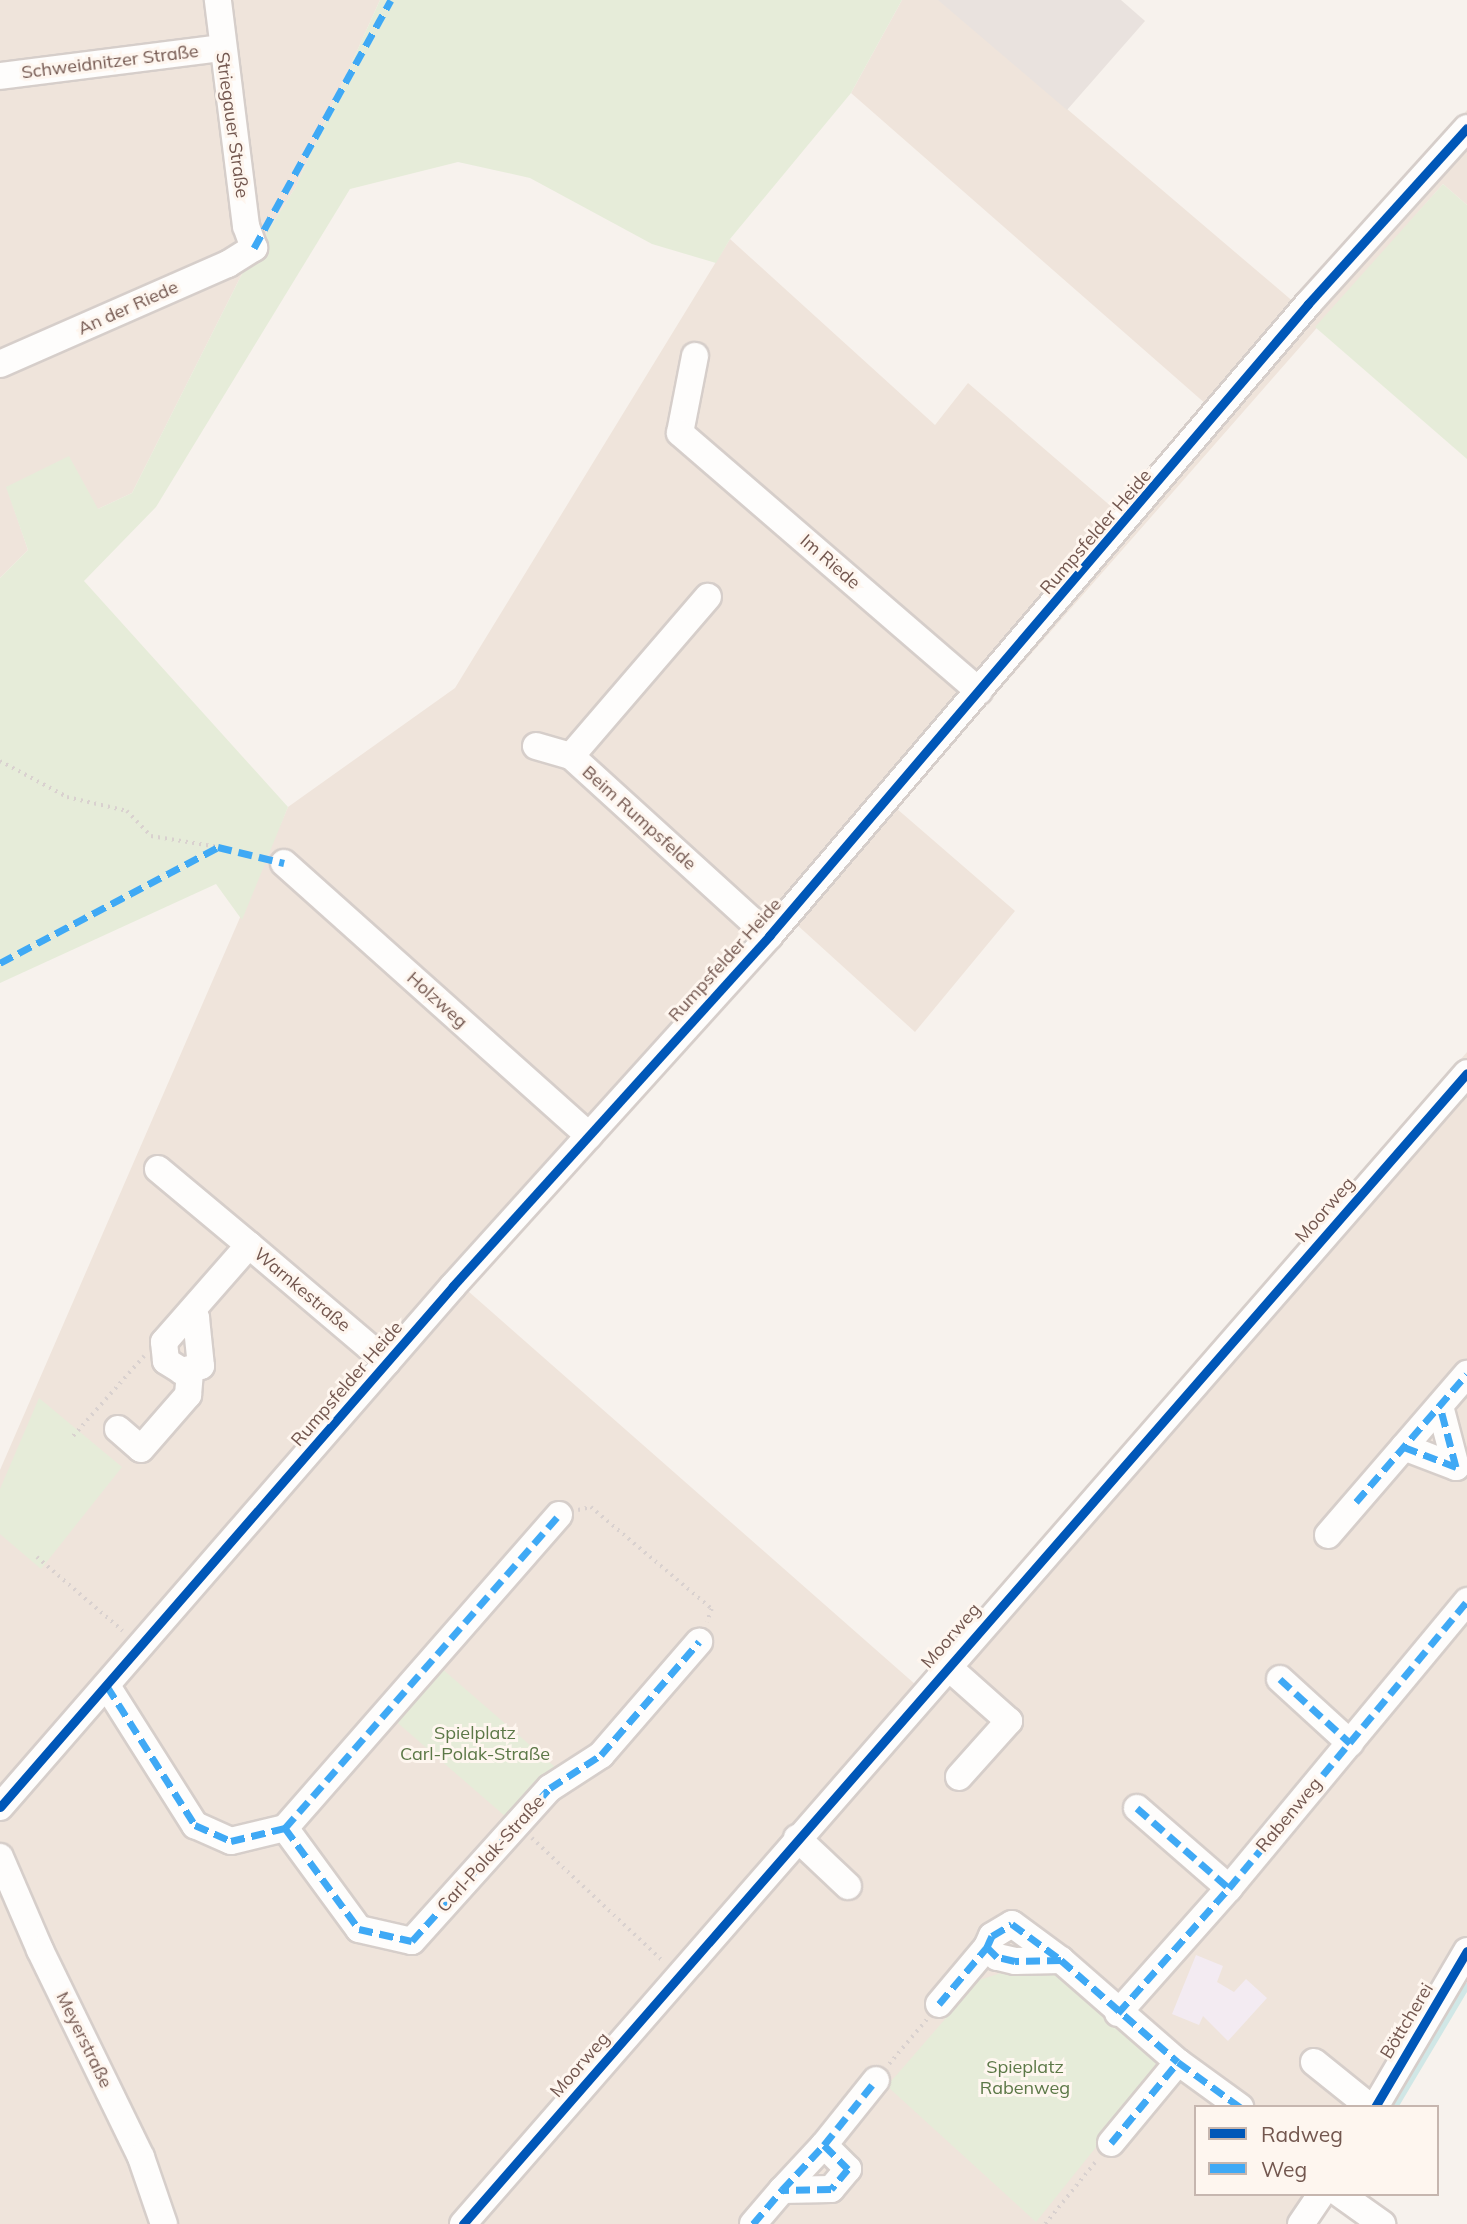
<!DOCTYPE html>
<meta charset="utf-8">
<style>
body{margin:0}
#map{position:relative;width:1467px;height:2224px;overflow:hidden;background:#f7f2ed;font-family:Mulish,sans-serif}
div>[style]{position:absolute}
.residential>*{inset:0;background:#efe4db}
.industrial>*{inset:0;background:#e9e2de}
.education>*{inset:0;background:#f3ebf2}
.green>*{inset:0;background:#e6ecd9;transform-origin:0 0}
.stream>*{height:6px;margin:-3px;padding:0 3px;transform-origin:3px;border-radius:3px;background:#d0e7e6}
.path>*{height:3.5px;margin-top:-1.75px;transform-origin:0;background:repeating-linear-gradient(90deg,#d9d1cf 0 2px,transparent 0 7px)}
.roads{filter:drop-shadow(2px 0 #d6ceca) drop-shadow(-2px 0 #d6ceca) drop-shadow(0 2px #d6ceca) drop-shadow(0 -2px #d6ceca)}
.minor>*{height:26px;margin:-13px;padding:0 13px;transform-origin:13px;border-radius:13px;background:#fefdfc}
.quiet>*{height:7px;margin-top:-3.5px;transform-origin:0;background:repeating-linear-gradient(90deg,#3fa9f5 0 14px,transparent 0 21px)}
.cycleway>*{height:9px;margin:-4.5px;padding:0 4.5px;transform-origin:4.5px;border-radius:4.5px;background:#0057b8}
span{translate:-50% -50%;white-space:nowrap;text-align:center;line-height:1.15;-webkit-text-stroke:6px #fef6ef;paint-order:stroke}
.street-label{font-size:18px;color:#73574f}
.park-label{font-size:18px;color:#5c7847}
.legend{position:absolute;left:1194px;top:2105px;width:245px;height:91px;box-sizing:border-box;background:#fef6ef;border:2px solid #c6b6af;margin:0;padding:9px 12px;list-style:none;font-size:21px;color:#73574f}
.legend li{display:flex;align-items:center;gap:14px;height:35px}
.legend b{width:35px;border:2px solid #c6b6af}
</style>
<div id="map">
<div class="residential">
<i style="clip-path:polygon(0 0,380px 0,295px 188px,248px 262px,132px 493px,98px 509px,7px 488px,28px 550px,0 578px)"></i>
<i style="clip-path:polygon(902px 0,939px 0,1296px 304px,1467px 110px,1467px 205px,1443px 184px,896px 808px,1015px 911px,915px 1032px,795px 923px,468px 1291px,916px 1685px,1467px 1052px,1467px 1967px,1385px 2107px,1196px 2107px,1196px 2194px,1334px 2194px,1316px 2224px,0 2224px,0 1470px,288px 807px,455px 688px,730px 239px,935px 425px,968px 383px,1113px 508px,1207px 405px,851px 93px)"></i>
</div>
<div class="industrial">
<i style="clip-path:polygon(938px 0,1121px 0,1145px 21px,1067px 110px)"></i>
</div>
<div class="education">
<i style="clip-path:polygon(1196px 1955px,1223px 1966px,1217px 1982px,1234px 1992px,1246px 1979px,1267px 1998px,1228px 2041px,1203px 2016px,1199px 2025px,1172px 2014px)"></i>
</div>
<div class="green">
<i style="clip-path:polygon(380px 0,902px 0,851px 93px,730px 239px,716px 263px,652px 244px,530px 178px,458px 162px,350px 189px,156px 507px,84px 581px,288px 807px,242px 920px,216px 884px,0 983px,0 578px,28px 550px,6px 487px,69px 456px,98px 509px,132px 493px,248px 262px,295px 188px)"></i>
<i style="clip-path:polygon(1443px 184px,1467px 205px,1467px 459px,1315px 327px)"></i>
<i style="clip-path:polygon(39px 1398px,122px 1467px,41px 1569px,0 1534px,0 1489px)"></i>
<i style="left:440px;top:1667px;width:156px;height:70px;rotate:41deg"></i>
<i style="clip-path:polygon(1059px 1971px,1161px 2066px,1036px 2222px,887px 2086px,979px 1980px,1001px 1973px)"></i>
</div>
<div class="stream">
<i style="left:1395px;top:2107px;width:141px;rotate:-59.2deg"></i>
</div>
<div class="path">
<i style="left:0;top:761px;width:76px;rotate:28.2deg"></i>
<i style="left:67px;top:797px;width:62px;rotate:13.1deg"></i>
<i style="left:127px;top:811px;width:35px;rotate:46deg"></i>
<i style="left:151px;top:836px;width:68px;rotate:9.3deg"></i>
<i style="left:73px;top:1436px;width:107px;rotate:-48.4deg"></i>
<i style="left:578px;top:1510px;width:13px;rotate:-13deg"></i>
<i style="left:591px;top:1507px;width:158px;rotate:40.1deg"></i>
<i style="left:712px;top:1609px;width:14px;rotate:111deg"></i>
<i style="left:37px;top:1557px;width:113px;rotate:40.7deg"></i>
<i style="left:532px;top:1838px;width:181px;rotate:43.2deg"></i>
<i style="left:889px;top:2064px;width:59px;rotate:-49.8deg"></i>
<i style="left:1045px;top:2224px;width:82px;rotate:-50.9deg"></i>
</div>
<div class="roads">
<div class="minor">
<i style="left:0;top:76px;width:223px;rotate:-7.2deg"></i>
<i style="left:695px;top:356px;width:78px;rotate:101deg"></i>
<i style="left:680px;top:433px;width:395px;rotate:40.8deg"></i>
<i style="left:0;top:364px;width:249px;rotate:-23.7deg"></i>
<i style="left:228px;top:264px;width:31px;rotate:-32deg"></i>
<i style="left:254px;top:248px;width:23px;rotate:-110deg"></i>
<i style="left:246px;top:226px;width:228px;rotate:-97.1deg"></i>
<i style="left:536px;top:746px;width:36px;rotate:16deg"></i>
<i style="left:571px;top:756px;width:268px;rotate:42.3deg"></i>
<i style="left:571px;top:756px;width:210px;rotate:-49.3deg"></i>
<i style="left:284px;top:863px;width:409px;rotate:41.8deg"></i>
<i style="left:158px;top:1169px;width:119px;rotate:39.9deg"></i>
<i style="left:191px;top:1312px;width:8px;rotate:50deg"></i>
<i style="left:196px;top:1318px;width:48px;rotate:84.1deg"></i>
<i style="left:201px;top:1366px;width:20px;rotate:165deg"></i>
<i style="left:182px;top:1371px;width:19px;rotate:-148deg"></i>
<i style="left:166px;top:1361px;width:19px;rotate:-96deg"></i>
<i style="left:164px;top:1342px;width:129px;rotate:-48.8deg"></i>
<i style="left:249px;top:1245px;width:181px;rotate:40.3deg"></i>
<i style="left:118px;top:1429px;width:30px;rotate:41deg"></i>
<i style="left:141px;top:1449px;width:72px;rotate:-49deg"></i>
<i style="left:188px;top:1395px;width:23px;rotate:-85deg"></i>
<i style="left:1404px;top:1447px;width:56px;rotate:21deg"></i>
<i style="left:1456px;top:1467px;width:63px;rotate:-104.7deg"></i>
<i style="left:1328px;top:1535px;width:213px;rotate:-49.2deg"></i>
<i style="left:947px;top:1666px;width:83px;rotate:41.6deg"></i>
<i style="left:1009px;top:1721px;width:75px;rotate:131.8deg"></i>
<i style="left:1280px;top:1679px;width:95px;rotate:42.4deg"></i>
<i style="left:107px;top:1686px;width:165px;rotate:57.7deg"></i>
<i style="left:195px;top:1825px;width:39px;rotate:24deg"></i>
<i style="left:231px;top:1841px;width:56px;rotate:-13.5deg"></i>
<i style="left:285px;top:1828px;width:416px;rotate:-48.8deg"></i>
<i style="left:0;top:1807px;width:690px;rotate:-48.99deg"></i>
<i style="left:453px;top:1286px;width:472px;rotate:-47.9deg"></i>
<i style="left:769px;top:936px;width:831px;rotate:-49.54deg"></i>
<i style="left:1308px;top:304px;width:237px;rotate:-47.9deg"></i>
<i style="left:1137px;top:1808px;width:122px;rotate:41deg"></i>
<i style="left:285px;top:1828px;width:125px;rotate:53.8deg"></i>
<i style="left:359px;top:1929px;width:54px;rotate:12.8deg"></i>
<i style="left:412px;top:1941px;width:206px;rotate:-48deg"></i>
<i style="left:550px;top:1788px;width:61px;rotate:-32.9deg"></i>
<i style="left:601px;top:1755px;width:150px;rotate:-49.1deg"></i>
<i style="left:797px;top:1838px;width:70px;rotate:43.3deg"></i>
<i style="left:0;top:1857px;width:101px;rotate:66.7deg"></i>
<i style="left:40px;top:1950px;width:230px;rotate:64deg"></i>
<i style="left:141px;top:2157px;width:71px;rotate:71.1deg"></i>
<i style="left:1061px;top:1960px;width:46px;rotate:178.8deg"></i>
<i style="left:1015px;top:1961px;width:18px;rotate:-167deg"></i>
<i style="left:997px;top:1957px;width:14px;rotate:-135deg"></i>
<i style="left:987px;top:1947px;width:12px;rotate:-66deg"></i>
<i style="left:992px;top:1936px;width:23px;rotate:-31deg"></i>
<i style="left:1012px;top:1924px;width:61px;rotate:36.3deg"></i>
<i style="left:1061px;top:1960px;width:155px;rotate:41.1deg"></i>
<i style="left:1178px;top:2062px;width:77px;rotate:36deg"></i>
<i style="left:939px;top:2004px;width:75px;rotate:-49.9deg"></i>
<i style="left:1118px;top:2013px;width:167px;rotate:-48.4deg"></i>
<i style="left:1229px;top:1888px;width:373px;rotate:-50.3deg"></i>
<i style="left:1314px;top:2062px;width:72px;rotate:38.8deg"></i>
<i style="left:1375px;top:2107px;width:181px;rotate:-59.5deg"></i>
<i style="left:1111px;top:2143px;width:105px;rotate:-50.4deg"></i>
<i style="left:824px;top:2145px;width:83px;rotate:-51.3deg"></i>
<i style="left:1340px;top:2194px;width:52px;rotate:35.5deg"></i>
<i style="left:463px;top:2224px;width:1527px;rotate:-48.9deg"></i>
<i style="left:753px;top:2224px;width:45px;rotate:-49.5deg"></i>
<i style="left:782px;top:2190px;width:62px;rotate:-47deg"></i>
<i style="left:824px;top:2145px;width:34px;rotate:45deg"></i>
<i style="left:848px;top:2169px;width:26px;rotate:130deg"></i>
<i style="left:831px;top:2189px;width:49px;rotate:178.8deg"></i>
<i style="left:1301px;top:2224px;width:36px;rotate:-56deg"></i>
</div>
</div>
<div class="quiet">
<i style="left:254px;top:248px;width:283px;rotate:-61.1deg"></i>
<i style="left:0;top:963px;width:247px;rotate:-28deg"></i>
<i style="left:218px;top:847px;width:68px;rotate:13.6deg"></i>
<i style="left:1404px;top:1447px;width:56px;rotate:21deg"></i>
<i style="left:1456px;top:1467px;width:63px;rotate:-104.7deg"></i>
<i style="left:1356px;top:1502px;width:169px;rotate:-49.1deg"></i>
<i style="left:1280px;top:1679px;width:95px;rotate:42.4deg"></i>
<i style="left:107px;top:1686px;width:165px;rotate:57.7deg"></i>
<i style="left:195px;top:1825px;width:39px;rotate:24deg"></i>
<i style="left:231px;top:1841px;width:56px;rotate:-13.5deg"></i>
<i style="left:285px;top:1828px;width:416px;rotate:-48.8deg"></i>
<i style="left:1137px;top:1808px;width:122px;rotate:41deg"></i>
<i style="left:285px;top:1828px;width:125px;rotate:53.8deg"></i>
<i style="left:359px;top:1929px;width:54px;rotate:12.8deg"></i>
<i style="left:412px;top:1941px;width:206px;rotate:-48deg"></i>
<i style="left:550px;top:1788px;width:61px;rotate:-32.9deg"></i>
<i style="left:601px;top:1755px;width:150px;rotate:-49.1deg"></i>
<i style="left:1061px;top:1960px;width:46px;rotate:178.8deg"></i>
<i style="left:1015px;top:1961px;width:18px;rotate:-167deg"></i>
<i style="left:997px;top:1957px;width:14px;rotate:-135deg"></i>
<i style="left:987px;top:1947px;width:12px;rotate:-66deg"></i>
<i style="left:992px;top:1936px;width:23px;rotate:-31deg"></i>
<i style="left:1012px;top:1924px;width:61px;rotate:36.3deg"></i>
<i style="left:1061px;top:1960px;width:155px;rotate:41.1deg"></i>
<i style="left:1178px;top:2062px;width:77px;rotate:36deg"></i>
<i style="left:939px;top:2004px;width:75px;rotate:-49.9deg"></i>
<i style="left:1118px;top:2013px;width:167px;rotate:-48.4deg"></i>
<i style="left:1229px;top:1888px;width:373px;rotate:-50.3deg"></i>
<i style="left:1111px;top:2143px;width:105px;rotate:-50.4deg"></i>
<i style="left:824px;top:2145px;width:83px;rotate:-51.3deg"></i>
<i style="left:753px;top:2224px;width:45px;rotate:-49.5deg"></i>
<i style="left:782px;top:2190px;width:62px;rotate:-47deg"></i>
<i style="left:824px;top:2145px;width:34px;rotate:45deg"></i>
<i style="left:848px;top:2169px;width:26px;rotate:130deg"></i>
<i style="left:831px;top:2189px;width:49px;rotate:178.8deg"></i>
</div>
<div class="cycleway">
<i style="left:0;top:1807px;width:690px;rotate:-48.99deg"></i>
<i style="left:453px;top:1286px;width:472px;rotate:-47.9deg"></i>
<i style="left:769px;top:936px;width:831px;rotate:-49.54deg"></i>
<i style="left:1308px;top:304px;width:237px;rotate:-47.9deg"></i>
<i style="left:1375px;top:2107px;width:181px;rotate:-59.5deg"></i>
<i style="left:463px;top:2224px;width:1527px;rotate:-48.9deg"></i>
</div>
<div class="street-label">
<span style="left:110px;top:62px;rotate:-7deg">Schweidnitzer Straße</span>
<span style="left:232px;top:125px;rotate:82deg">Striegauer Straße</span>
<span style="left:128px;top:308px;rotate:-24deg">An der Riede</span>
<span style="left:1096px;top:532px;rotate:-49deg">Rumpsfelder Heide</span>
<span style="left:830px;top:562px;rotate:41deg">Im Riede</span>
<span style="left:639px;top:818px;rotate:42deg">Beim Rumpsfelde</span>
<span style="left:725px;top:960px;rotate:-48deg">Rumpsfelder Heide</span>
<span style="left:437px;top:1000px;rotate:42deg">Holzweg</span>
<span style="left:1325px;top:1210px;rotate:-49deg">Moorweg</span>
<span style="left:302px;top:1290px;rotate:40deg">Warnkestraße</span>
<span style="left:347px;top:1384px;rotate:-49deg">Rumpsfelder Heide</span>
<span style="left:951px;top:1636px;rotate:-49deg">Moorweg</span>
<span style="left:1289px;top:1815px;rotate:-50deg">Rabenweg</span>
<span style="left:491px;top:1854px;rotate:-48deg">Carl-Polak-Straße</span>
<span style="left:1407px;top:2021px;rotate:-59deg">Böttcherei</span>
<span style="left:84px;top:2040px;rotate:64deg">Meyerstraße</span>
<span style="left:580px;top:2065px;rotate:-49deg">Moorweg</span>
</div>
<div class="park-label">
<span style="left:475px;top:1744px">Spielplatz<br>Carl-Polak-Straße</span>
<span style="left:1025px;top:2078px">Spieplatz<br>Rabenweg</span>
</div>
<ul class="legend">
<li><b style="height:9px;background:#0057b8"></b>Radweg</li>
<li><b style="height:9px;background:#3fa9f5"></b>Weg</li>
</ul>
</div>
